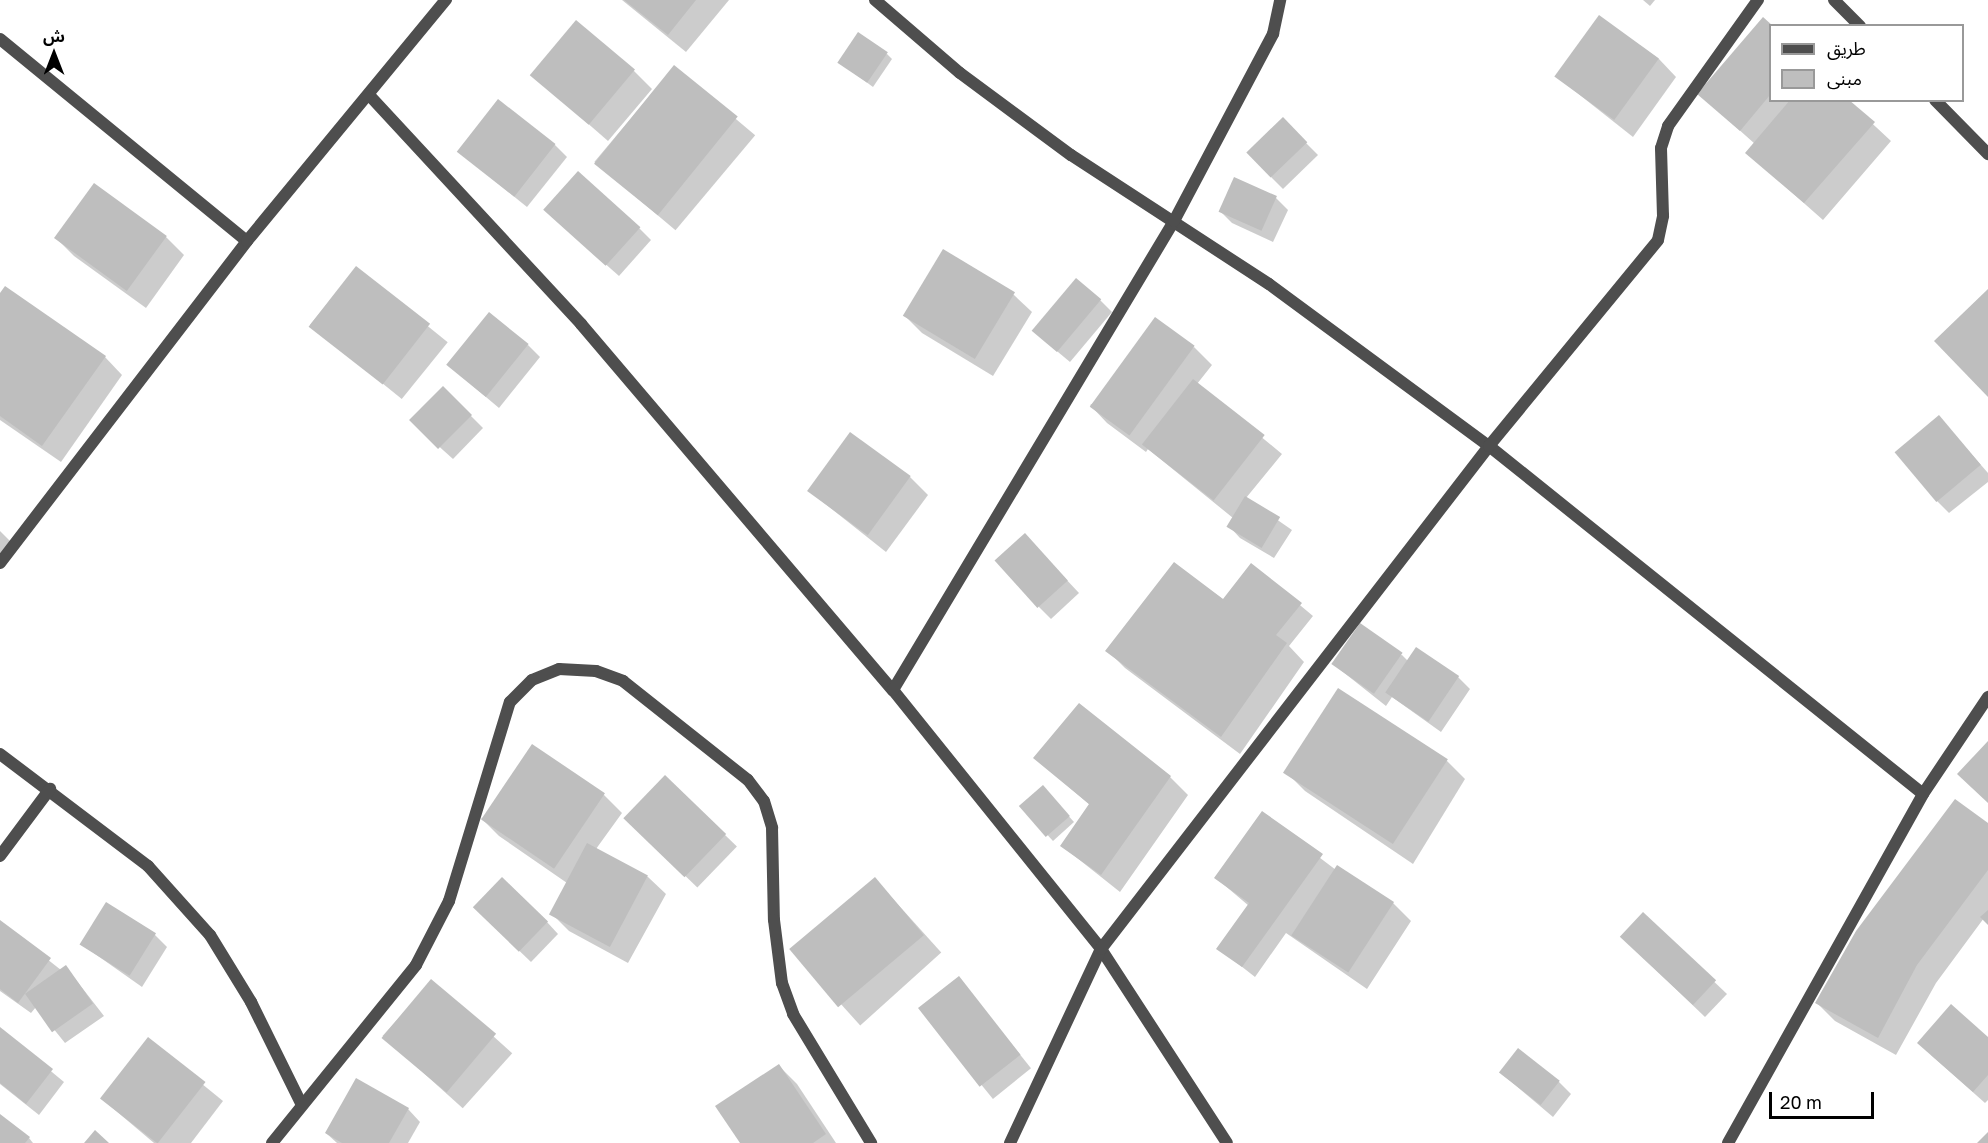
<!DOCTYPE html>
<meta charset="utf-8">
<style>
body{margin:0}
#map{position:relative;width:1988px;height:1143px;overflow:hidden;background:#fff;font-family:"Golos Text","Noto Sans Arabic",sans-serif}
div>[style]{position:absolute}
.shadow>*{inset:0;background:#0003;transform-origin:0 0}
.building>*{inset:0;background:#bebebe;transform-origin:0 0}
.minor>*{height:12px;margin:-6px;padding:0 6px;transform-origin:6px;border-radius:6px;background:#4e4e4e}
.tertiary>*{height:12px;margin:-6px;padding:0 6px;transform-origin:6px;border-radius:6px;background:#4e4e4e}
span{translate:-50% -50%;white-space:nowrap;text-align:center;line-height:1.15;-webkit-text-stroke:5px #fff;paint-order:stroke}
.legend{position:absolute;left:1769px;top:24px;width:195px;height:78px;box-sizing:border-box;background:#fff;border:2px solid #999;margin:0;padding:8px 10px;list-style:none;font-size:18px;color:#000}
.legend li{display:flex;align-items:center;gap:12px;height:30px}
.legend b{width:30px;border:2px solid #999}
.north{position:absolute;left:24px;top:24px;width:60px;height:60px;-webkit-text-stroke:4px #fff;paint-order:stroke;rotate:0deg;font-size:16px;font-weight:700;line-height:24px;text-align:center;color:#000}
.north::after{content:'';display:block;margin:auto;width:21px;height:27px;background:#000;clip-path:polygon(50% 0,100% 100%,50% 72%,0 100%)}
.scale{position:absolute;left:1769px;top:1092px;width:105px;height:27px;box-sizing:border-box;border:3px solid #000;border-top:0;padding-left:8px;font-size:18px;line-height:21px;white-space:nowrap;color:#000;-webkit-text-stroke:4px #fff;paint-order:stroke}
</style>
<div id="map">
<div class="shadow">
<i style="clip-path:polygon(622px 0,729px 0,686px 52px)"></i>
<i style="clip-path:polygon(1643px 0,1655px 0,1650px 6px)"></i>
<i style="clip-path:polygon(1600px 17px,1659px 59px,1676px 77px,1633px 137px,1557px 77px)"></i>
<i style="clip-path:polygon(1771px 26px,1770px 100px,1847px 100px,1891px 141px,1823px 220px,1747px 153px,1755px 144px,1699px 94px)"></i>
<i style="clip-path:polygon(887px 54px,892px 59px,873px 87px,839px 62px)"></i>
<i style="left:674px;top:67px;width:106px;height:124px;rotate:40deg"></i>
<i style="clip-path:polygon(634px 71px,652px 89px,608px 141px,531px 74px)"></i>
<i style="clip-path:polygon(1283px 120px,1318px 155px,1283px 189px,1271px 177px)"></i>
<i style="clip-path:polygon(555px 145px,567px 157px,527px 207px,459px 152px)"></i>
<i style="clip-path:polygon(1276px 198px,1288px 210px,1273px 242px,1232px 223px,1220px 211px)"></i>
<i style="clip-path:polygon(558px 222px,639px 228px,651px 240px,619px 276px)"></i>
<i style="clip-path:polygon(166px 237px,184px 255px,146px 308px,74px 256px,56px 238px)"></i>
<i style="clip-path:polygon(944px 251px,1014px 295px,1032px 312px,993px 376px,922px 333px,904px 315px)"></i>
<i style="left:356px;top:268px;width:118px;height:73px;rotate:39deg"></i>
<i style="clip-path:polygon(0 296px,105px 357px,122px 375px,61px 462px,0 420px)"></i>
<i style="clip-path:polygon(1100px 300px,1112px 312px,1070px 362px,1046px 342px)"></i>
<i style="clip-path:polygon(528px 345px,540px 357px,499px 408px,448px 365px)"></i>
<i style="clip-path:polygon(1194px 347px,1212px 365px,1197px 384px,1282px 454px,1246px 498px,1292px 530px,1274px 558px,1240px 538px,1228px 525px,1233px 518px,1148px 449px,1146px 452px,1107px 423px,1090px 405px)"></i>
<i style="clip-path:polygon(443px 388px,483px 428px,453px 459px,424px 433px)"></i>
<i style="clip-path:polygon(1939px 417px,1988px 473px,1988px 482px,1949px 513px,1937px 501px)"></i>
<i style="clip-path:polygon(910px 477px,928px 495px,886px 552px,809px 491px)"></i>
<i style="clip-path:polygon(0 531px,12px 543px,0 558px)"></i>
<i style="clip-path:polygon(1036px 547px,1079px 593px,1051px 619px,1039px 607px)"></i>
<i style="clip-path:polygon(1174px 564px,1224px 600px,1252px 565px,1313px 616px,1289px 646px,1304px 662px,1240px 754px,1125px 668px,1107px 650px)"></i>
<i style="clip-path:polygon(1402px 655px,1408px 661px,1458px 677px,1470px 689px,1441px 732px,1392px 697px,1386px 706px,1333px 664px)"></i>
<i style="clip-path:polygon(1035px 758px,1170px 777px,1188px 795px,1120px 892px,1062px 846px,1090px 805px)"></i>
<i style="clip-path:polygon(1447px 761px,1465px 779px,1413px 864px,1305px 791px,1287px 773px)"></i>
<i style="left:665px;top:777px;width:100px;height:57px;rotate:44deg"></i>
<i style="clip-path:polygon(1048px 793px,1074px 822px,1053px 841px,1021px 806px)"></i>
<i style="clip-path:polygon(604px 795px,622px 813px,596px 849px,648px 877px,666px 894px,628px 963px,569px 931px,551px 913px,567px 883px,499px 836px,481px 818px)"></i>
<i style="clip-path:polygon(1262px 814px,1336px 870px,1393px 903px,1411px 921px,1367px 989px,1286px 933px,1255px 977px,1218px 948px,1249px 906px,1216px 878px)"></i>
<i style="clip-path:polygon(1988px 825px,1988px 923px,1984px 918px,1936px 983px,1896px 1055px,1835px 1021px,1817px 1003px)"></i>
<i style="left:875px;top:879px;width:99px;height:109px;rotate:48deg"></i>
<i style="clip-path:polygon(106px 904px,155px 935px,167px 947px,142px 987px,81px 944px)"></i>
<i style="clip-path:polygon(1643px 914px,1727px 994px,1705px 1017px,1634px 949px)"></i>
<i style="clip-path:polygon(486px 919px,547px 922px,558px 934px,531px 962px)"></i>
<i style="clip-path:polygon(0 922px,61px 970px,66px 967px,104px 1016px,65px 1043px,36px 1007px,31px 1013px,0 991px)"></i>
<i style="left:958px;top:978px;width:116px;height:49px;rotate:51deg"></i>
<i style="left:432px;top:981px;width:108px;height:74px;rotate:42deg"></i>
<i style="clip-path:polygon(0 1029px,64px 1082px,39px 1115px,0 1084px)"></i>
<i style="clip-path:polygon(148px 1040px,223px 1101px,191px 1143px,154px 1143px,102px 1099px)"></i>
<i style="clip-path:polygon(1988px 1040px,1988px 1100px,1985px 1103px,1931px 1055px)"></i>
<i style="clip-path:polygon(779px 1066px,797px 1084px,836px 1143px,742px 1143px)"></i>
<i style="clip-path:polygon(1501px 1073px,1559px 1082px,1571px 1094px,1553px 1117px)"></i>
<i style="clip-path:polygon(357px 1080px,408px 1109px,420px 1122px,408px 1143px,337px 1143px,326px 1133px)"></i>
<i style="clip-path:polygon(0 1116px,29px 1138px,33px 1143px,0 1143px)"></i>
</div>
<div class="building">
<i style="clip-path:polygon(624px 0,696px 0,668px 35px)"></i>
<i style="left:1599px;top:15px;width:74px;height:76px;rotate:36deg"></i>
<i style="clip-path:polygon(1763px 17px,1773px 26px,1770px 95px,1740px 131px,1697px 94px)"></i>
<i style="left:576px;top:20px;width:77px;height:72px;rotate:40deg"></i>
<i style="left:858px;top:32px;width:36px;height:37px;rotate:34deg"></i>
<i style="left:674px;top:65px;width:82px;height:127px;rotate:39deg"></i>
<i style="left:498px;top:99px;width:73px;height:67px;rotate:38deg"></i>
<i style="clip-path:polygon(1790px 100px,1849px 100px,1875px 122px,1804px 203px,1745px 153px)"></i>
<i style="left:1283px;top:117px;width:35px;height:51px;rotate:46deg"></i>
<i style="left:578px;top:171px;width:84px;height:52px;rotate:42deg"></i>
<i style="left:1234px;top:177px;width:47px;height:38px;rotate:24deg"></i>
<i style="left:94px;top:183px;width:90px;height:68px;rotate:36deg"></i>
<i style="left:943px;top:249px;width:84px;height:78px;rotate:31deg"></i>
<i style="left:356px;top:266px;width:94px;height:77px;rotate:38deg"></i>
<i style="left:1076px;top:278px;width:33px;height:69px;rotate:40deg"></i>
<i style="clip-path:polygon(5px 286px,106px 356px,42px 446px,0 416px,0 293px)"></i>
<i style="clip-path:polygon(1988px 289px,1988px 397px,1934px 341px)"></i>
<i style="left:489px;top:312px;width:51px;height:68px;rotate:39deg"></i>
<i style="left:1155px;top:317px;width:49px;height:111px;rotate:36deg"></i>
<i style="left:1193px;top:379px;width:91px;height:83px;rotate:38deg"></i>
<i style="left:443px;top:386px;width:41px;height:48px;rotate:45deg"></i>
<i style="left:1939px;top:415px;width:65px;height:58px;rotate:50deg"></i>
<i style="left:850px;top:432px;width:75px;height:73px;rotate:36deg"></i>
<i style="left:1245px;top:496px;width:41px;height:36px;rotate:31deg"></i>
<i style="left:1025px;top:533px;width:64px;height:41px;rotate:48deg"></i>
<i style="clip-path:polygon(1174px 562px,1223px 599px,1251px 563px,1302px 603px,1276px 635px,1287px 643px,1221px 737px,1105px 651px)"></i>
<i style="left:1360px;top:623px;width:52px;height:50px;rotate:35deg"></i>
<i style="left:1416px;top:647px;width:52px;height:55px;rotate:34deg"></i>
<i style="left:1338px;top:688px;width:131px;height:101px;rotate:33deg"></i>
<i style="clip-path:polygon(1079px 703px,1171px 776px,1101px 875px,1060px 846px,1089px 804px,1033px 758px)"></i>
<i style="clip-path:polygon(1988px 741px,1988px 803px,1957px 774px)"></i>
<i style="left:532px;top:744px;width:88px;height:91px;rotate:34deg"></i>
<i style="left:665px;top:775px;width:85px;height:60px;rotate:44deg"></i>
<i style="left:1043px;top:785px;width:41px;height:32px;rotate:49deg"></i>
<i style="clip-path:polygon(1955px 799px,1988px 823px,1988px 870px,1917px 965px,1878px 1038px,1815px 1003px,1856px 931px)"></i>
<i style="clip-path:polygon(1262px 811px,1323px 854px,1242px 967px,1216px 949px,1249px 903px,1214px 878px)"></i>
<i style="left:587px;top:843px;width:69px;height:81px;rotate:28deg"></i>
<i style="left:1337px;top:865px;width:68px;height:84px;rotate:33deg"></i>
<i style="left:502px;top:877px;width:64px;height:42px;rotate:44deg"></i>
<i style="left:875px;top:877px;width:76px;height:112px;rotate:50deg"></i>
<i style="left:106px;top:902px;width:59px;height:50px;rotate:32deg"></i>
<i style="clip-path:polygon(1988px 910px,1988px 925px,1980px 917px)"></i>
<i style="left:1643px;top:912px;width:100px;height:34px;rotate:43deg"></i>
<i style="clip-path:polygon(0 920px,51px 958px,18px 1003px,0 989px)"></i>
<i style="left:66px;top:965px;width:47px;height:50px;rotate:55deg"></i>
<i style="left:959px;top:976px;width:100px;height:52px;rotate:52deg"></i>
<i style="left:431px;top:979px;width:85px;height:77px;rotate:40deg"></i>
<i style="clip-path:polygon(1951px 1004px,1988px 1037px,1988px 1075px,1973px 1092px,1917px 1043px)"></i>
<i style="clip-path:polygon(0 1027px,53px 1069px,26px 1104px,0 1083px)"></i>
<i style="left:148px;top:1037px;width:73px;height:78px;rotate:38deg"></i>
<i style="left:1518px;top:1048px;width:53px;height:31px;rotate:38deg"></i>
<i style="clip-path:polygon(779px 1064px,826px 1134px,813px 1143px,740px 1143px,715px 1106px)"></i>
<i style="clip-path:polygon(356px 1078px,409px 1108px,389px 1143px,342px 1143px,325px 1133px)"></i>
<i style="clip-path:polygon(0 1114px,30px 1137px,25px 1143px,0 1143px)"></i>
<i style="clip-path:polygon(95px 1130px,109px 1143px,84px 1143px)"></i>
<i style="clip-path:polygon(1988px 1132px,1988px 1143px,1977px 1143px)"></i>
</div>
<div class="minor">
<i style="left:875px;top:0;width:112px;rotate:40.7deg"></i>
<i style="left:960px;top:73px;width:138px;rotate:36.5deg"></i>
<i style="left:1071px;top:155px;width:236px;rotate:33.1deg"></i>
<i style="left:1269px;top:284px;width:273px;rotate:36.4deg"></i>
<i style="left:1489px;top:446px;width:556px;rotate:38.72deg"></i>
<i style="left:0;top:39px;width:319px;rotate:39.3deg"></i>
<i style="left:370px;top:96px;width:311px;rotate:47.2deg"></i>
<i style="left:581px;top:324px;width:481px;rotate:49.6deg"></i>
<i style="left:893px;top:690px;width:332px;rotate:51.2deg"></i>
<i style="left:1101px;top:949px;width:231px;rotate:57deg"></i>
<i style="left:0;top:563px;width:406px;rotate:-52.5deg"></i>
<i style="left:247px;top:241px;width:313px;rotate:-50.5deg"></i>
<i style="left:893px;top:690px;width:547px;rotate:-59.07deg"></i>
<i style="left:1174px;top:221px;width:212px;rotate:-62.1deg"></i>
<i style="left:1273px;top:34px;width:35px;rotate:-78deg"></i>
<i style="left:0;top:754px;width:186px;rotate:37.1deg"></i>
<i style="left:148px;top:866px;width:93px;rotate:48.1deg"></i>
<i style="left:210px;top:935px;width:79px;rotate:58.5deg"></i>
<i style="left:251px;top:1002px;width:113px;rotate:63.7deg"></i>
<i style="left:0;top:856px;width:84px;rotate:-53.3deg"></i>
<i style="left:272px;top:1143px;width:229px;rotate:-51deg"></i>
<i style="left:416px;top:965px;width:72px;rotate:-62.7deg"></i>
<i style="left:449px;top:901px;width:208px;rotate:-73deg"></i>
<i style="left:510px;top:702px;width:31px;rotate:-45deg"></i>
<i style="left:532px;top:680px;width:29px;rotate:-22deg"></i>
<i style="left:559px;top:669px;width:37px;rotate:3deg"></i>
<i style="left:596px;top:671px;width:29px;rotate:20deg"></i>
<i style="left:623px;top:681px;width:159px;rotate:38.4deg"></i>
<i style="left:748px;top:780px;width:26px;rotate:53deg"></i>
<i style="left:764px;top:801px;width:28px;rotate:73deg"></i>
<i style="left:772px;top:828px;width:92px;rotate:88.8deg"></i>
<i style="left:774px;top:920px;width:64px;rotate:82.8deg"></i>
<i style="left:782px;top:983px;width:33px;rotate:70deg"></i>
<i style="left:793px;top:1014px;width:151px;rotate:58.8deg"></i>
<i style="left:1010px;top:1143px;width:214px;rotate:-64.9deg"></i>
<i style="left:1101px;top:949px;width:635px;rotate:-52.35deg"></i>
<i style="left:1489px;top:446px;width:266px;rotate:-50.6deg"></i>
<i style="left:1658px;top:240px;width:25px;rotate:-78deg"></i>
<i style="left:1663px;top:216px;width:68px;rotate:-91.7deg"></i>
<i style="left:1661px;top:148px;width:23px;rotate:-72deg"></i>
<i style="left:1668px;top:126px;width:155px;rotate:-54.5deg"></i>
<i style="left:1728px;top:1143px;width:400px;rotate:-60.8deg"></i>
<i style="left:1923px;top:794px;width:117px;rotate:-56.2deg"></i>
</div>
<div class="tertiary">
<i style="left:1834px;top:0;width:37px;rotate:45deg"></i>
<i style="left:1935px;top:100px;width:76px;rotate:45.5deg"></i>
</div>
<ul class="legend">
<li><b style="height:8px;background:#4e4e4e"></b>طريق</li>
<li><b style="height:16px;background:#bebebe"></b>مبنى</li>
</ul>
<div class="north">ش</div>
<div class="scale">20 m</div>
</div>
